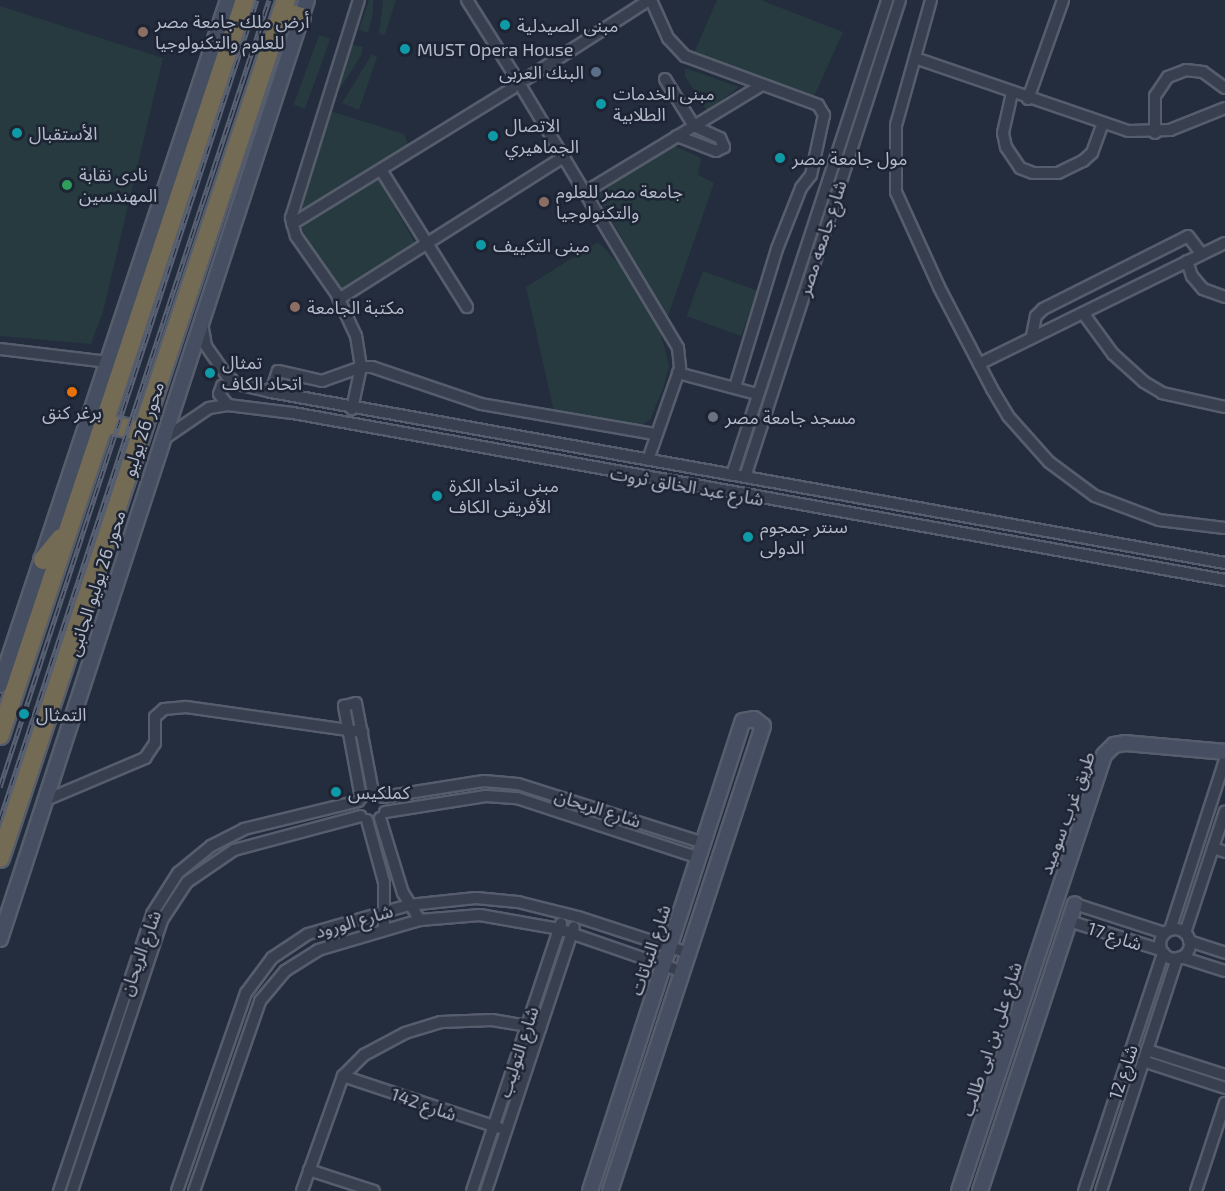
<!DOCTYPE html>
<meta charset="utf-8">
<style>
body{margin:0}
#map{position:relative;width:1225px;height:1191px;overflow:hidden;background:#242d3e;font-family:"Exo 2","Noto Sans Arabic",sans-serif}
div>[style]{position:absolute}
.green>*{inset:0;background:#263a3f;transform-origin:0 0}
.roads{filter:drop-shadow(2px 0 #565d6c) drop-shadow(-2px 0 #565d6c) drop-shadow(0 2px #565d6c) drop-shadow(0 -2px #565d6c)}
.street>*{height:10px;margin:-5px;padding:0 5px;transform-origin:5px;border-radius:5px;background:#383f4e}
.street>.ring{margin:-5px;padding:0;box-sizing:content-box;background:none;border:10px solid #383f4e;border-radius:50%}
.secondary>*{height:14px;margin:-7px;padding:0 7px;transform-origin:7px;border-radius:7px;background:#464e61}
.highway>*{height:18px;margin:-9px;padding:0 9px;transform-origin:9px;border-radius:9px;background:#746b55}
.rail>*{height:5px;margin-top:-2.5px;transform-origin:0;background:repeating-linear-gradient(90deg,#1d2433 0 9px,#5a6375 0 18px);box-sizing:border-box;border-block:2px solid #5a6375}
.dots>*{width:16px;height:16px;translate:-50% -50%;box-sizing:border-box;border:3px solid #1d2433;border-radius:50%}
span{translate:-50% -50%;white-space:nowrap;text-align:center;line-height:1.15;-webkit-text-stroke:5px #1d2433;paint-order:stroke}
.poi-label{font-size:18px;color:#b4bac9}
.left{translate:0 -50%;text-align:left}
.right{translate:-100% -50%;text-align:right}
.street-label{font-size:18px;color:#b4bac9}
</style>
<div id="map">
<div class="green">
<i style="clip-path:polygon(369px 0,373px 0,373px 13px,368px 33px,359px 30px)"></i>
<i style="clip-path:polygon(383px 0,396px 0,385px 35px,379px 34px)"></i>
<i style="clip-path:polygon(717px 0,761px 0,843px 32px,812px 101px,694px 53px)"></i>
<i style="clip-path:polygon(0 6px,163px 58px,103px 312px,91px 344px,0 336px)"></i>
<i style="left:319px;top:35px;width:12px;height:74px;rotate:20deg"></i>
<i style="clip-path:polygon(352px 45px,363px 47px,361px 56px,337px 93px)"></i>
<i style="clip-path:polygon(372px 54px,377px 57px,359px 110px,342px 103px)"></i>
<i style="clip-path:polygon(685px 68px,739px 87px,707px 111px,685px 76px)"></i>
<i style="clip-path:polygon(330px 111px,404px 134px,410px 149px,299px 217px,296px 215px)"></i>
<i style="clip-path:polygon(673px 145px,701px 158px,698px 175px,714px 183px,667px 319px,597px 194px)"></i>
<i style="clip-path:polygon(378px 179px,416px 244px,350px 288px,337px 288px,300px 226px)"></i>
<i style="clip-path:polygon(598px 242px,624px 269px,656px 321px,665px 349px,669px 366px,664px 386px,650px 420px,641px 425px,554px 412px,526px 287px)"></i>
<i style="left:703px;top:271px;width:58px;height:48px;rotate:20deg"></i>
</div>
<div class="roads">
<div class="street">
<i style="left:467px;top:0;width:86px;rotate:57.8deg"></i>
<i style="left:651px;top:0;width:42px;rotate:65.9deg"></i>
<i style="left:668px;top:38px;width:25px;rotate:47deg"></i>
<i style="left:685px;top:56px;width:142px;rotate:20.2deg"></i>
<i style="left:818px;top:105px;width:12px;rotate:59deg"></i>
<i style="left:824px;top:115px;width:61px;rotate:102.2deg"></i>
<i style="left:811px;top:175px;width:16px;rotate:128deg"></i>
<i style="left:801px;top:188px;width:66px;rotate:111.5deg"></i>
<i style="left:777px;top:249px;width:144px;rotate:106.9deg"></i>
<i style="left:931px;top:0;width:130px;rotate:105.6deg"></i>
<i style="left:896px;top:125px;width:67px;rotate:90deg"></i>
<i style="left:896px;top:192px;width:104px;rotate:65.6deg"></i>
<i style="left:939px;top:287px;width:115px;rotate:62.5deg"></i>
<i style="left:992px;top:389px;width:31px;rotate:59deg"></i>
<i style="left:1008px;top:416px;width:62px;rotate:48.3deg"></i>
<i style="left:1049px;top:462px;width:57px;rotate:36.5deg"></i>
<i style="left:1095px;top:496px;width:68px;rotate:20.6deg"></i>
<i style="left:1159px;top:520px;width:66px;rotate:6.9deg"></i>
<i style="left:915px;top:58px;width:225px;rotate:18.9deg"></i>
<i style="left:1128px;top:131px;width:42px;rotate:-1.4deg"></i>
<i style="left:1170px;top:130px;width:59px;rotate:-21.8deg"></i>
<i style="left:526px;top:79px;width:146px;rotate:-32.7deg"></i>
<i style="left:665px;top:79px;width:55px;rotate:58.3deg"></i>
<i style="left:694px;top:126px;width:29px;rotate:25deg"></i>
<i style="left:720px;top:138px;width:10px;rotate:66deg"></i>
<i style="left:724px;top:147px;width:9px;rotate:153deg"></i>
<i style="left:716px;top:151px;width:42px;rotate:-159deg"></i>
<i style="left:522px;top:88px;width:303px;rotate:59deg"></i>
<i style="left:678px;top:348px;width:20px;rotate:84deg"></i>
<i style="left:680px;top:368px;width:97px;rotate:109.2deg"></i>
<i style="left:1012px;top:93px;width:41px;rotate:102.7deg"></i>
<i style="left:1003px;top:133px;width:14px;rotate:78deg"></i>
<i style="left:1006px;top:147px;width:25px;rotate:56deg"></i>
<i style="left:1020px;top:168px;width:14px;rotate:21deg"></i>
<i style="left:1033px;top:173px;width:25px"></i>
<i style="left:1058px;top:173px;width:28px;rotate:-26deg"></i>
<i style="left:1083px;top:161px;width:12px;rotate:-42deg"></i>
<i style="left:1092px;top:153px;width:29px;rotate:-70deg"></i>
<i style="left:1028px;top:99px;width:105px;rotate:-70.5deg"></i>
<i style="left:1155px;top:133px;width:37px;rotate:-90deg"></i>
<i style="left:1155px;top:96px;width:23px;rotate:-56deg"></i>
<i style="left:1168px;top:77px;width:19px;rotate:-21deg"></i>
<i style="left:1186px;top:70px;width:17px;rotate:7deg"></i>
<i style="left:1203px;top:72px;width:27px;rotate:36deg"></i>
<i style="left:381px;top:170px;width:162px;rotate:57.9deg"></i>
<i style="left:587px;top:191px;width:205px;rotate:-31.2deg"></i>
<i style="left:292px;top:224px;width:259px;rotate:-31.6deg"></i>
<i style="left:1187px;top:261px;width:16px;rotate:72deg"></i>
<i style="left:1192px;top:276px;width:17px;rotate:50deg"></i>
<i style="left:1203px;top:289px;width:23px;rotate:20deg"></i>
<i style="left:339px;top:299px;width:267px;rotate:-32.3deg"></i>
<i style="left:1083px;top:313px;width:51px;rotate:53.8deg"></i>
<i style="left:1113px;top:354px;width:42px;rotate:42.1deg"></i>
<i style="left:1144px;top:382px;width:21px;rotate:31deg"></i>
<i style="left:1162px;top:393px;width:65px;rotate:12.5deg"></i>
<i style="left:202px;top:323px;width:23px;rotate:80deg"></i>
<i style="left:206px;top:346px;width:37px;rotate:55deg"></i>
<i style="left:227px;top:376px;width:13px;rotate:39deg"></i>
<i style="left:237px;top:384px;width:35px;rotate:13deg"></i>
<i style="left:271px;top:392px;width:969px;rotate:10.16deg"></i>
<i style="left:1032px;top:336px;width:20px;rotate:-79deg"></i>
<i style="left:1036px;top:316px;width:10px;rotate:-45deg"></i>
<i style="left:1043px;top:309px;width:162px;rotate:-26.7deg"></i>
<i style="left:1188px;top:236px;width:21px;rotate:53deg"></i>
<i style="left:0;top:349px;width:108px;rotate:6.9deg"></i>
<i style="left:979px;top:364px;width:274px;rotate:-26.2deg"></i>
<i style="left:678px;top:373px;width:82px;rotate:14.9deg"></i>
<i style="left:271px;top:392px;width:22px;rotate:-72deg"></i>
<i style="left:278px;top:371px;width:45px;rotate:12.8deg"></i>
<i style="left:322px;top:381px;width:41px;rotate:-19.7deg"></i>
<i style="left:361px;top:367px;width:11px"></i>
<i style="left:372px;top:367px;width:115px;rotate:18.7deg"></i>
<i style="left:481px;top:404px;width:177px;rotate:9.8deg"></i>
<i style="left:228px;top:405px;width:14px;rotate:-129deg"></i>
<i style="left:219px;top:394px;width:9px;rotate:-69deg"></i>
<i style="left:222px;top:386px;width:15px;rotate:-8deg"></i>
<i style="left:352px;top:409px;width:43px;rotate:-77.9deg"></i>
<i style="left:361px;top:367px;width:31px;rotate:-99deg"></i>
<i style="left:356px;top:336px;width:47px;rotate:-114.9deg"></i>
<i style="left:336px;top:293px;width:70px;rotate:-125.1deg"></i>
<i style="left:296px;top:236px;width:19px;rotate:-106deg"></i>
<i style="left:291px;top:218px;width:228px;rotate:-72.7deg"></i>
<i style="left:165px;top:438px;width:53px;rotate:-34.3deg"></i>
<i style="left:209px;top:408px;width:19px;rotate:-9deg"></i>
<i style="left:228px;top:405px;width:65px;rotate:7deg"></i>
<i style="left:293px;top:413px;width:947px;rotate:10.16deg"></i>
<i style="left:732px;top:475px;width:500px;rotate:-71.9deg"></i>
<i style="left:745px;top:477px;width:502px;rotate:-72deg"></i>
<i style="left:383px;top:797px;width:102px;rotate:-9deg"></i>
<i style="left:484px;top:781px;width:34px;rotate:5deg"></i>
<i style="left:518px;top:784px;width:195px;rotate:17.6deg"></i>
<i style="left:361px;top:798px;width:94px;rotate:-100.5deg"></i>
<i style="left:344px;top:706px;width:12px;rotate:-14deg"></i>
<i style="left:356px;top:703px;width:91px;rotate:79.2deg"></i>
<i style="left:46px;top:800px;width:108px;rotate:-23deg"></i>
<i style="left:145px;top:758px;width:18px;rotate:-56deg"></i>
<i style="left:155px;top:743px;width:26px;rotate:-90deg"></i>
<i style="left:155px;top:717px;width:12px;rotate:-42deg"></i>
<i style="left:164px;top:709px;width:22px;rotate:-5deg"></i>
<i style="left:186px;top:707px;width:178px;rotate:8.1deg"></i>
<i style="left:385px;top:812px;width:102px;rotate:-9deg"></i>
<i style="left:486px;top:796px;width:31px;rotate:4deg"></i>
<i style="left:517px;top:798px;width:192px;rotate:18.2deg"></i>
<i style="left:380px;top:818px;width:78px;rotate:73deg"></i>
<i style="left:403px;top:893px;width:32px;rotate:58deg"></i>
<i style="left:367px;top:820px;width:64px;rotate:74.7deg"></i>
<i style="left:384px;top:882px;width:47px;rotate:90deg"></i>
<i style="left:1213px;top:848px;width:13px;rotate:18deg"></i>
<i style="left:1075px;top:904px;width:94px;rotate:18deg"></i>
<i style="left:1069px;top:921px;width:96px;rotate:17.5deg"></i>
<i class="ring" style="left:1160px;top:929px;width:20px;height:20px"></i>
<i style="left:1170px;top:930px;width:179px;rotate:-72.1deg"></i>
<i style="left:1185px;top:933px;width:128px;rotate:-71.8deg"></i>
<i style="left:1189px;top:941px;width:38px;rotate:18deg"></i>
<i style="left:1181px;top:957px;width:46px;rotate:17.7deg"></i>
<i style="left:1147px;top:1050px;width:82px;rotate:17.8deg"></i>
<i style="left:1143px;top:1061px;width:86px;rotate:18.2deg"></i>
<i style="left:343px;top:1076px;width:164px;rotate:18.4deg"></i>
<i style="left:309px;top:1170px;width:68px;rotate:17.9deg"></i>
<i style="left:59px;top:1191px;width:292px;rotate:-71.4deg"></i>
<i style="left:152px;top:914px;width:49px;rotate:-57.6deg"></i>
<i style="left:178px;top:873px;width:43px;rotate:-39.3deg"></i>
<i style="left:211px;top:846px;width:37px;rotate:-27deg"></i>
<i style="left:244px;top:829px;width:118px;rotate:-13.7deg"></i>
<i style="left:72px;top:1191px;width:286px;rotate:-71.6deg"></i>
<i style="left:162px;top:920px;width:45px;rotate:-56.7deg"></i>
<i style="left:187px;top:882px;width:57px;rotate:-34.2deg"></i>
<i style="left:234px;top:850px;width:131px;rotate:-15deg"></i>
<i style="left:177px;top:1191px;width:210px;rotate:-70.8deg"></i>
<i style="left:246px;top:993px;width:44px;rotate:-53.4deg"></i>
<i style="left:272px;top:958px;width:43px;rotate:-33.7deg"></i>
<i style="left:308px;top:934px;width:105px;rotate:-16deg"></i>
<i style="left:409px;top:905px;width:67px;rotate:-6deg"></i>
<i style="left:476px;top:898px;width:42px;rotate:5.4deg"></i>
<i style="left:518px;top:902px;width:62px;rotate:14deg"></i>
<i style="left:578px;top:917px;width:116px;rotate:18.1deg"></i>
<i style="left:194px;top:1191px;width:201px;rotate:-70.8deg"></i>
<i style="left:260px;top:1001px;width:39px;rotate:-50deg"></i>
<i style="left:285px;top:971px;width:39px;rotate:-32deg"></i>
<i style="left:318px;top:950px;width:106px;rotate:-16.4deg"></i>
<i style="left:420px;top:920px;width:60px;rotate:-4.8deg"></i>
<i style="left:480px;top:915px;width:80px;rotate:10deg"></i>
<i style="left:559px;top:929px;width:131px;rotate:19.1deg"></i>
<i style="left:302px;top:1191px;width:122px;rotate:-70.4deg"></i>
<i style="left:343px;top:1076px;width:30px;rotate:-45deg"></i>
<i style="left:364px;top:1055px;width:47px;rotate:-28.2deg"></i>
<i style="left:405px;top:1033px;width:38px;rotate:-17deg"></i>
<i style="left:441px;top:1022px;width:51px;rotate:-2.2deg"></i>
<i style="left:492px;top:1020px;width:49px;rotate:9.5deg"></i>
<i style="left:472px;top:1191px;width:282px;rotate:-71.6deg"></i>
<i style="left:486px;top:1191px;width:278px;rotate:-71.6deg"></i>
<i style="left:1084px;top:1191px;width:251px;rotate:-71.6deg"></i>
<i style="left:1101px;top:1191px;width:245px;rotate:-71.9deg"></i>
<i style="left:1196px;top:1191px;width:93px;rotate:-71.8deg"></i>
</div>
<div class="secondary">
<i style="left:0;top:685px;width:722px;rotate:-71.59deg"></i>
<i style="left:0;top:939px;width:988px;rotate:-71.9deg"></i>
<i style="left:590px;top:1191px;width:494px;rotate:-72deg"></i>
<i style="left:743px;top:721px;width:11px;rotate:-10deg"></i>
<i style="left:754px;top:719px;width:11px;rotate:38deg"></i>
<i style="left:763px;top:726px;width:490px;rotate:108.2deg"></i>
<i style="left:959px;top:1191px;width:459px;rotate:-71.6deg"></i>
<i style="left:1104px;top:755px;width:14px;rotate:-45deg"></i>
<i style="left:1114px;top:745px;width:11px;rotate:-10deg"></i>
<i style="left:1125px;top:743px;width:100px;rotate:5.1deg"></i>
<i style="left:980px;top:1191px;width:302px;rotate:-71.7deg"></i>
</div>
<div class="highway">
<i style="left:282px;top:11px;width:20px;rotate:18deg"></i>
<i style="left:103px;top:423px;width:40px;rotate:12deg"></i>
<i style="left:43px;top:560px;width:28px;rotate:-51deg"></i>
<i style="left:0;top:735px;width:775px;rotate:-71.57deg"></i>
<i style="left:0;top:858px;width:904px;rotate:-71.57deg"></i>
</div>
</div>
<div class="rail">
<i style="left:0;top:787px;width:828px;rotate:-71.92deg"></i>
<i style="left:0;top:819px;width:862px;rotate:-71.82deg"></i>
</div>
<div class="dots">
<i style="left:505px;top:25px;background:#0f9aa8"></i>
<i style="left:143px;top:32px;background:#8d6e63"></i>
<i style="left:405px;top:49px;background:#0f9aa8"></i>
<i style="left:596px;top:72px;background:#5c6f8a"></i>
<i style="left:601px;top:104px;background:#0f9aa8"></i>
<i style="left:17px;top:133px;background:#0f9aa8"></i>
<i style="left:493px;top:136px;background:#0f9aa8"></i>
<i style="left:780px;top:158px;background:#0f9aa8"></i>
<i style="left:67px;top:185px;background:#2e9e5b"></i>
<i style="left:544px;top:202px;background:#8d6e63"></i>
<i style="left:481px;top:245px;background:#0f9aa8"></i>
<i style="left:295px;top:307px;background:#8d6e63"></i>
<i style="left:210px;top:373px;background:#0f9aa8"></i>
<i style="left:72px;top:392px;background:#e8710a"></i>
<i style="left:713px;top:417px;background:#6b7280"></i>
<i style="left:437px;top:496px;background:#0f9aa8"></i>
<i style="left:748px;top:537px;background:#0f9aa8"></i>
<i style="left:24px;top:714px;background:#0f9aa8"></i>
<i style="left:336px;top:792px;background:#0f9aa8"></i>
</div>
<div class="poi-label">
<span class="left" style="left:155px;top:32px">أرض ملك جامعة مصر<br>للعلوم والتكنولوجيا</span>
<span class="left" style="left:517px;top:25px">مبنى الصيدلية</span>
<span class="left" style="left:417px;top:49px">MUST Opera House</span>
<span class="right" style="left:584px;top:72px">البنك العربى</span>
<span class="left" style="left:613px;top:104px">مبنى الخدمات<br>الطلابية</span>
<span class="left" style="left:505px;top:136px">الاتصال<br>الجماهيري</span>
<span class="left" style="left:29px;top:133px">الأستقبال</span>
<span class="left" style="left:792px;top:158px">مول جامعة مصر</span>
<span class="left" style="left:79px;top:185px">نادى نقابة<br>المهندسين</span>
<span class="left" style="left:556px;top:202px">جامعة مصر للعلوم<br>والتكنولوجيا</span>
<span class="left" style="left:493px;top:245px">مبنى التكييف</span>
<span class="left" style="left:307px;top:307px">مكتبة الجامعة</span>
<span class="left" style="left:222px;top:373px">تمثال<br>اتحاد الكاف</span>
<span style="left:72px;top:412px">برغر كنق</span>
<span class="left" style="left:725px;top:417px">مسجد جامعة مصر</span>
<span class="left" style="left:449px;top:496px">مبنى اتحاد الكرة<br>الأفريقى الكاف</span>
<span class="left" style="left:760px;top:537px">سنتر جمجوم<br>الدولى</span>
<span class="left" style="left:36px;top:714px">التمثال</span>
<span class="left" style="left:348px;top:792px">كملكيس</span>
</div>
<div class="street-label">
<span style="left:822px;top:238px;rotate:-72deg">شارع جامعه مصر</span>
<span style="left:143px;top:429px;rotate:-72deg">محور 26 يوليو</span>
<span style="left:687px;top:486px;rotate:10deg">شارع عبد الخالق ثروت</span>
<span style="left:96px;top:583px;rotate:-72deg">محور 26 يوليو الجانبى</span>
<span style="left:598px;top:808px;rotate:18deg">شارع الريحان</span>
<span style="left:1067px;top:813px;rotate:-70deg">طريق غرب سوميد</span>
<span style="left:354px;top:921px;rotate:-16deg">شارع الورود</span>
<span style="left:1115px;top:936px;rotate:18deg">شارع 17</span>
<span style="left:650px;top:950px;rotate:-72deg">شارع النباتات</span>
<span style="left:140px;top:953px;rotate:-70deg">شارع الريحان</span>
<span style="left:991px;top:1039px;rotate:-72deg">شارع على بن ابى طالب</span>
<span style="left:518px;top:1052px;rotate:-72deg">شارع التوليب</span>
<span style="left:1123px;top:1072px;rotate:-72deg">شارع 12</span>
<span style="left:424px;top:1104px;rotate:19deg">شارع 142</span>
</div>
</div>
